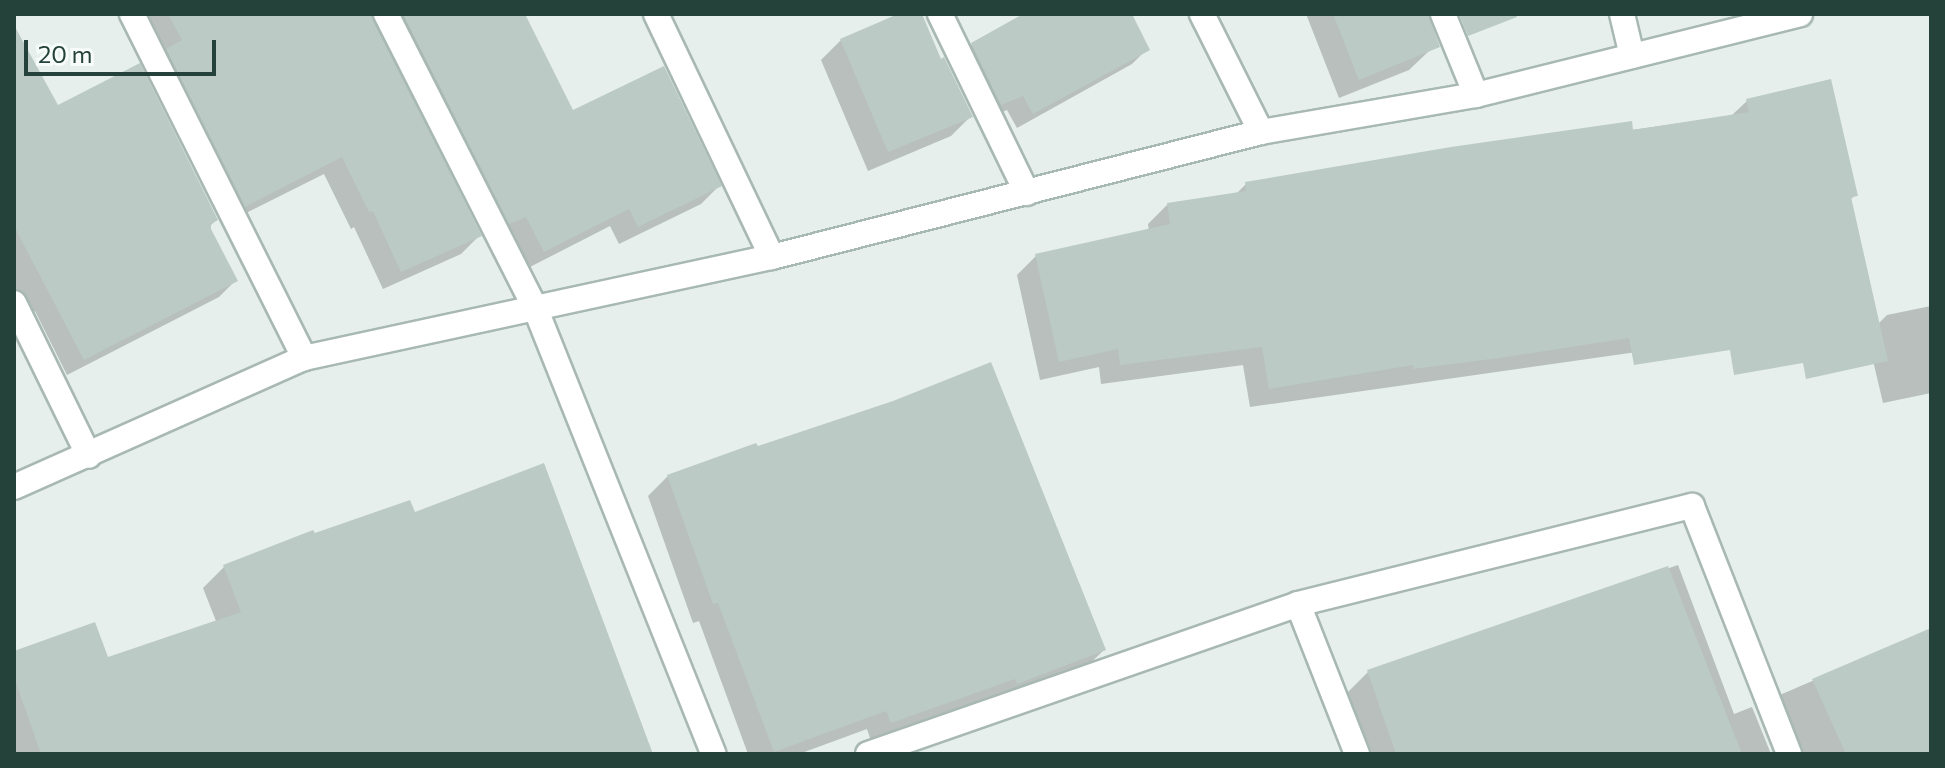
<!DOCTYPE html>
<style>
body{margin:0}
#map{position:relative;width:1945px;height:768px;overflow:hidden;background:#e6efeb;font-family:Commissioner,sans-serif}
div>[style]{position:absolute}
.shadow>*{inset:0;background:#0003}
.building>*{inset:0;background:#bbcac4}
.roads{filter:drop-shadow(2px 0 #a8b8b2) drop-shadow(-2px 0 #a8b8b2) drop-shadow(0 2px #a8b8b2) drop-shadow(0 -2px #a8b8b2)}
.street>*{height:24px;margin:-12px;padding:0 12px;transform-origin:12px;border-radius:12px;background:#fff}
.secondary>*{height:24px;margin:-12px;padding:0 12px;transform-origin:12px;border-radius:12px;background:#fff}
span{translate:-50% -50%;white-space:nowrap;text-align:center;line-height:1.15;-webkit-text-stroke:6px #f7fbf9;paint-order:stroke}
.frame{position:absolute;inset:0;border:16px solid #24423a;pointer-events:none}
.scale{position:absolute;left:24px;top:40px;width:192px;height:36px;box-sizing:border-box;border:4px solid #24423a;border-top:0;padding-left:10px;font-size:24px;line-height:28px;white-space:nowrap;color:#24423a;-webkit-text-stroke:6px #f7fbf9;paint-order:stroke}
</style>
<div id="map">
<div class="shadow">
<i style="clip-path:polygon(141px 14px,524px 14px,572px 112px,719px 186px,701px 204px,619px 244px,610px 226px,526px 269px,381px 25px,368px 16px,479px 236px,461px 254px,383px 289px,354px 227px,351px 229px,324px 174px,226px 223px)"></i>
<i style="clip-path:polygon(903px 14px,920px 14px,940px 62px,971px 116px,951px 136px,868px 171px,821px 60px,841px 40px)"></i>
<i style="clip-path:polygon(1024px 14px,1138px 14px,1131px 17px,1147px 49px,1132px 64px,1017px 128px,1007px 110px,985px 119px,957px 60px,972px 44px)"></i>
<i style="clip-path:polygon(1306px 14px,1414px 14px,1429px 51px,1409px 70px,1339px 98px)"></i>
<i style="clip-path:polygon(14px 29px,58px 108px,216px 220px,209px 227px,236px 280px,219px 297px,67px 375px,35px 311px,14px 319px)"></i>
<i style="clip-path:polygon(1747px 101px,1856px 195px,1651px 350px,1250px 407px,1243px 365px,1101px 384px,1099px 367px,1040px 380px,1017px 275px,1036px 256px,1149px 231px,1148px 224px,1168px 204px,1235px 195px,1246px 184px,1731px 116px)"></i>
<i style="clip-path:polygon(1931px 306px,1931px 393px,1883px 403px,1867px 335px,1887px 315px)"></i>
<i style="clip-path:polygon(668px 476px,1104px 650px,1084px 669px,997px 703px,995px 697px,871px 741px,867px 729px,799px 754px,748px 754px,699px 621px,693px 623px,648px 496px)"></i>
<i style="clip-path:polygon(414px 515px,651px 754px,14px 754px,14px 654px,106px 660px,216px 621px,203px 588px,224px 567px,312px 532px,313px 536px)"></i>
<i style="clip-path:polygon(1678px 565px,1734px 714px,1752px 707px,1771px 754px,1370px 754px,1348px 692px,1368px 672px)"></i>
<i style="clip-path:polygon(1931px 630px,1931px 754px,1777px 754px,1762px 714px,1782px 694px)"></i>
</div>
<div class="building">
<i style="clip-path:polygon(168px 14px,371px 14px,482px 236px,401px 272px,373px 211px,369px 212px,342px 157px,245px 207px,166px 49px,182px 40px)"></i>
<i style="clip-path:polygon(403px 14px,525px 14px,573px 110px,664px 66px,722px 186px,638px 227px,629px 209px,544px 252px,526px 217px,509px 224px)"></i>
<i style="clip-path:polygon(898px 14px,922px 14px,941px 59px,944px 57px,973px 117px,888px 152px,840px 39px)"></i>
<i style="clip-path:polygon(1023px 14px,1132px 14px,1150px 50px,1033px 114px,1023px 96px,1001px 105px,971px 43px)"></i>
<i style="clip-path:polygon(1333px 14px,1428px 14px,1440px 47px,1359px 80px)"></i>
<i style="clip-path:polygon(1459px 14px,1516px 14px,1517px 17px,1468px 36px)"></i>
<i style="clip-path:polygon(14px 25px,58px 105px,140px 63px,218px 220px,211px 224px,211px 229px,238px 281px,84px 360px,14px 226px)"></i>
<i style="clip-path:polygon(1831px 79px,1858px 196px,1851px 197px,1888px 361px,1806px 379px,1803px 363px,1734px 375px,1730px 350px,1634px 365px,1629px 338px,1499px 358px,1413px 369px,1413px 365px,1269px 389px,1262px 347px,1120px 365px,1118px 349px,1059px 362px,1035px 254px,1170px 224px,1167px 203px,1246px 191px,1245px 182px,1451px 147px,1632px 121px,1633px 130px,1749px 112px,1746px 99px)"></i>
<i style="clip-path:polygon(991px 362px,1106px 650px,1017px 684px,1015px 679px,891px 723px,886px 711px,774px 752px,718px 603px,713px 604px,667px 475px,756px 443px,758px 446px,893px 401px)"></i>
<i style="clip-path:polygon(544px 463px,653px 754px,41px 754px,14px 677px,14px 651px,95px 622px,108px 657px,241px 612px,223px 565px,313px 530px,315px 533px,410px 500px,415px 512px)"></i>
<i style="clip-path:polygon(1668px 566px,1742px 754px,1396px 754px,1367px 670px)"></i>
<i style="clip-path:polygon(1931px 628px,1931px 754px,1846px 754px,1812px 679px)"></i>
</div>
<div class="roads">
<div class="street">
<i style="left:132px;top:14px;width:385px;rotate:63.4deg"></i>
<i style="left:386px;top:14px;width:332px;rotate:63.1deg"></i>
<i style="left:536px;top:310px;width:478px;rotate:68.2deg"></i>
<i style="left:656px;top:14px;width:269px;rotate:64.5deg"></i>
<i style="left:940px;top:14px;width:199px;rotate:64.1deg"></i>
<i style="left:1202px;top:14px;width:132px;rotate:63.4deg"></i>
<i style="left:1443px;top:14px;width:87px;rotate:67.8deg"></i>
<i style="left:1622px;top:14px;width:43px;rotate:76.6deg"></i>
<i style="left:14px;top:303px;width:170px;rotate:63.9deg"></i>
<i style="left:1298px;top:604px;width:161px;rotate:68.5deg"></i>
<i style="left:868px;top:754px;width:455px;rotate:-19.2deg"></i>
<i style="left:1298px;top:604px;width:406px;rotate:-14deg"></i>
<i style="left:1692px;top:506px;width:266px;rotate:68.6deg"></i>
</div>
<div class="secondary">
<i style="left:14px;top:487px;width:317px;rotate:-24deg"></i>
<i style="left:304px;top:358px;width:479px;rotate:-12.2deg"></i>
<i style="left:772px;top:257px;width:505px;rotate:-14.34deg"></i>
<i style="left:1261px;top:132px;width:218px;rotate:-9.8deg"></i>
<i style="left:1476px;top:95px;width:334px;rotate:-14deg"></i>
</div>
</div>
<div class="frame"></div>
<div class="scale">20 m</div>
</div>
